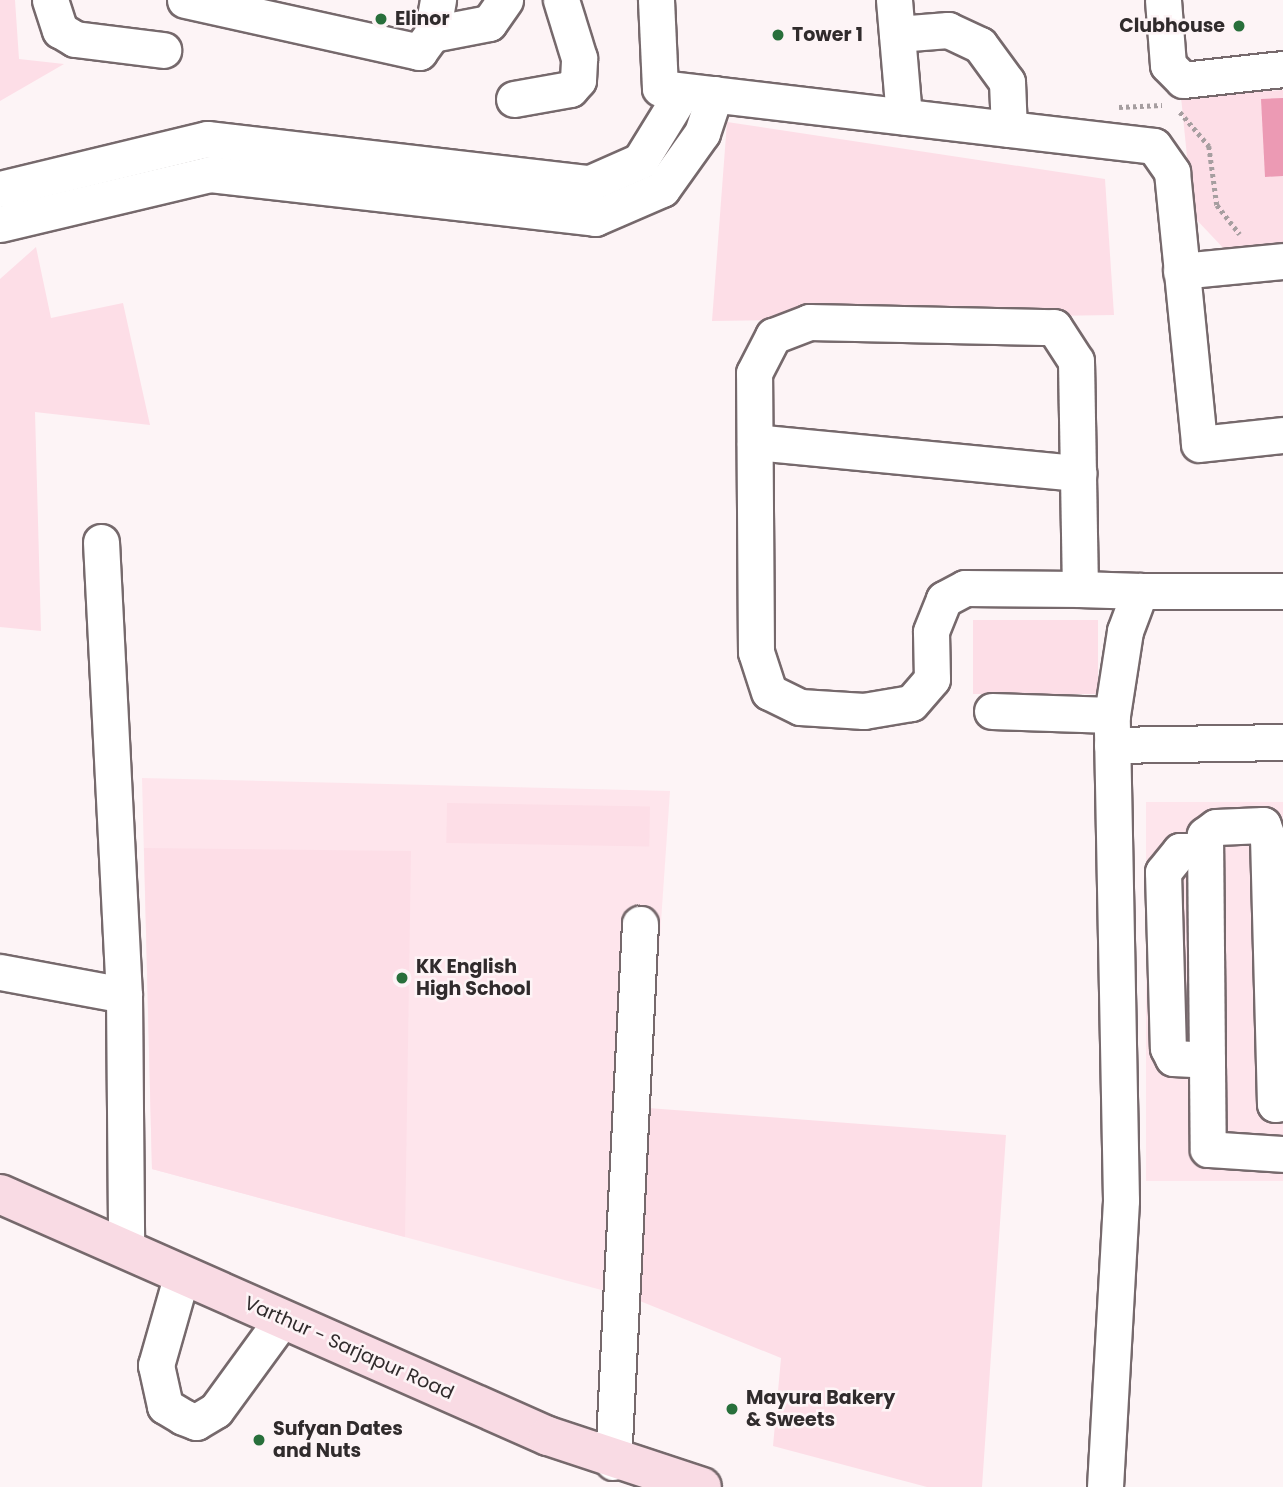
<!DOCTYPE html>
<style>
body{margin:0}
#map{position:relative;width:1283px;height:1487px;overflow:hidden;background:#fdf4f6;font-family:Poppins,sans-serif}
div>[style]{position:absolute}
.built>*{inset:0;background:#fee5ec;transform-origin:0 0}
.green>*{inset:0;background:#fddee7;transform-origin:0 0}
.water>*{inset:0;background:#ec9ab4}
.path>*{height:4.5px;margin-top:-2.25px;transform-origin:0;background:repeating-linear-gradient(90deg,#a69ea0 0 3.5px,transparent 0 7px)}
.roads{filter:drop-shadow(2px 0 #76696c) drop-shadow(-2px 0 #76696c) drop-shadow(0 2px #76696c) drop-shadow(0 -2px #76696c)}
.minor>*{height:35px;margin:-17.5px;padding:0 17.5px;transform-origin:17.5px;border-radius:17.5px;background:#fff}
.major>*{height:38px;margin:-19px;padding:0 19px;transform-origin:19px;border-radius:19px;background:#f9dbe4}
.dots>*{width:19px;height:19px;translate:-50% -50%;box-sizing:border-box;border:4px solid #fdf4f6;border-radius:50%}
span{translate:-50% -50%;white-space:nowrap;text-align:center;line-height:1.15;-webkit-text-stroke:5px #fdf4f6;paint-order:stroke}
.poi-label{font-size:19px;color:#302b2c;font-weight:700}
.left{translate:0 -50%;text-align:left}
.right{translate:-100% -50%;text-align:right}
.street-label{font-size:19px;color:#302b2c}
</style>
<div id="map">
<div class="built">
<i style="clip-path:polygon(142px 778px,670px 791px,635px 1299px,152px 1169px)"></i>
<i style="left:1283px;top:802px;width:379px;height:137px;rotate:90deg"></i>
</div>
<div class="green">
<i style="clip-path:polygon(0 0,15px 0,19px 59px,64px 64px,0 101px)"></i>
<i style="clip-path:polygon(1283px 90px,1283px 252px,1227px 252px,1193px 216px,1181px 97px)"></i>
<i style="clip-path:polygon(727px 122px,1105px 179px,1114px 315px,712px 321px)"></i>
<i style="clip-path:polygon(36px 247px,51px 318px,123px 303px,150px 425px,35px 412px,41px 631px,0 627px,0 279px)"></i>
<i style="left:973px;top:620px;width:125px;height:74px"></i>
<i style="left:447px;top:803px;width:203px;height:40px;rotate:1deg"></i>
<i style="clip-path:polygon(144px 848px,411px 851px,405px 1237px,152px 1169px)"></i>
<i style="clip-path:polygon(648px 1108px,1006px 1135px,982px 1487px,927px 1487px,773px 1446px,781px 1358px,635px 1299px)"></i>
</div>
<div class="water">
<i style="clip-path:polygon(1283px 98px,1283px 176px,1265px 177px,1261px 99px)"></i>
</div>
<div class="path">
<i style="left:1119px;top:107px;width:43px;rotate:-2.7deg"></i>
<i style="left:1180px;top:112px;width:45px;rotate:49.5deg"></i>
<i style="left:1209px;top:146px;width:60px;rotate:82.3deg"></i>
<i style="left:1217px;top:205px;width:37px;rotate:52deg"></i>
</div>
<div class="roads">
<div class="minor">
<i style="left:50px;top:0;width:32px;rotate:72deg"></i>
<i style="left:60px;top:30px;width:17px;rotate:31deg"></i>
<i style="left:75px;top:39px;width:89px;rotate:7.1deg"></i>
<i style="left:185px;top:0;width:240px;rotate:12.5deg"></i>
<i style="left:419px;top:52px;width:22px;rotate:-54deg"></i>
<i style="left:432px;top:34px;width:35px;rotate:-80deg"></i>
<i style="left:656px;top:0;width:88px;rotate:87.4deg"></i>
<i style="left:660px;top:88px;width:497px;rotate:6.7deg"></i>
<i style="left:1154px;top:146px;width:32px;rotate:55deg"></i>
<i style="left:1172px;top:172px;width:273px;rotate:84.3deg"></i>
<i style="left:1199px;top:444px;width:84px;rotate:-6.1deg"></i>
<i style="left:894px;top:0;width:117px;rotate:85.1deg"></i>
<i style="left:1163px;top:0;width:65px;rotate:85.6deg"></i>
<i style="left:1168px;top:65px;width:21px;rotate:45deg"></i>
<i style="left:1183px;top:80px;width:101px;rotate:-6.3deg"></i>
<i style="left:432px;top:34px;width:58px;rotate:-10.9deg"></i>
<i style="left:489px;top:23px;width:28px;rotate:-55deg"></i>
<i style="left:897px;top:34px;width:51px;rotate:-4.5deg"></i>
<i style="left:948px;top:30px;width:35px;rotate:25deg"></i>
<i style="left:980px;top:45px;width:46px;rotate:53.9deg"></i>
<i style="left:1007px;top:82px;width:47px;rotate:87.6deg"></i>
<i style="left:514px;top:99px;width:57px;rotate:-10.1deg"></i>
<i style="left:570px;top:89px;width:12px;rotate:-48deg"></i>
<i style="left:578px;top:80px;width:22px;rotate:-87deg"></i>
<i style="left:579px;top:58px;width:61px;rotate:-107.2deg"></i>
<i style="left:0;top:189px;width:213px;rotate:-13.6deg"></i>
<i style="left:207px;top:139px;width:386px;rotate:6.6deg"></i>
<i style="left:590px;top:183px;width:55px;rotate:-23.7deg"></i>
<i style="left:640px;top:161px;width:82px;rotate:-58.4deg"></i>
<i style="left:0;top:224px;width:216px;rotate:-13.4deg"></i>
<i style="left:210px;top:174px;width:388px;rotate:6.5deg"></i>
<i style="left:595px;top:218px;width:73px;rotate:-23.4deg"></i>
<i style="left:662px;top:189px;width:69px;rotate:-54.5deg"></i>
<i style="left:702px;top:133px;width:41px;rotate:-71.6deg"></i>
<i style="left:1181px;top:271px;width:102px;rotate:-5.6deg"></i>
<i style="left:755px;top:442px;width:325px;rotate:5.5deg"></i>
<i style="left:101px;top:542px;width:454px;rotate:87.1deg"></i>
<i style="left:124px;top:995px;width:254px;rotate:89.5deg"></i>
<i style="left:1080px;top:589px;width:115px;rotate:-179.5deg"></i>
<i style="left:965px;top:588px;width:24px;rotate:152deg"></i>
<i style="left:944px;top:599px;width:35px;rotate:112deg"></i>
<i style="left:931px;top:632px;width:47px;rotate:88.8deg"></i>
<i style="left:932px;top:679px;width:32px;rotate:131deg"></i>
<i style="left:911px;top:703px;width:48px;rotate:170.3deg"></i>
<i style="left:864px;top:711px;width:64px;rotate:-176.4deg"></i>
<i style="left:800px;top:707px;width:34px;rotate:-154deg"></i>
<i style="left:769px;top:692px;width:42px;rotate:-108deg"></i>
<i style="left:756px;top:652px;width:279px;rotate:-90.4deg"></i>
<i style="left:754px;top:373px;width:42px;rotate:-62.8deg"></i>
<i style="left:773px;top:336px;width:39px;rotate:-21deg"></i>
<i style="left:809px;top:322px;width:245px;rotate:1.2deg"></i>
<i style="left:1054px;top:327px;width:40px;rotate:57.1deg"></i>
<i style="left:1076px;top:361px;width:228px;rotate:89deg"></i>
<i style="left:1080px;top:589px;width:60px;rotate:1.9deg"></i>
<i style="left:992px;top:711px;width:120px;rotate:1.9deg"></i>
<i style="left:1112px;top:745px;width:171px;rotate:-1deg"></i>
<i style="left:1205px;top:851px;width:25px;rotate:180deg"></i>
<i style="left:1180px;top:851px;width:27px;rotate:129deg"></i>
<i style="left:1163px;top:872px;width:176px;rotate:88.4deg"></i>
<i style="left:1168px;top:1048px;width:11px;rotate:63deg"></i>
<i style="left:1173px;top:1058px;width:34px;rotate:3deg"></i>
<i style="left:0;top:972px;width:126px;rotate:10.5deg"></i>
<i style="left:1283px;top:1103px;width:8px;rotate:173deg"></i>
<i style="left:1275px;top:1104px;width:265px;rotate:-91.5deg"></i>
<i style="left:1268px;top:839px;width:15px;rotate:-110deg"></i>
<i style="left:1263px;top:825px;width:47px;rotate:177.6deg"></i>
<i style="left:1216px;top:827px;width:14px;rotate:144deg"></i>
<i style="left:1205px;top:835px;width:314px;rotate:89.5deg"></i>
<i style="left:1208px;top:1149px;width:75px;rotate:3.8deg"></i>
<i style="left:182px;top:1274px;width:95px;rotate:105.9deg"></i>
<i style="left:156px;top:1365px;width:42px;rotate:77.6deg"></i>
<i style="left:165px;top:1406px;width:21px;rotate:31deg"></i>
<i style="left:183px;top:1417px;width:14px;rotate:21deg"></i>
<i style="left:196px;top:1422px;width:23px;rotate:-31deg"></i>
<i style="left:216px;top:1410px;width:114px;rotate:-53.9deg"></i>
<i style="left:613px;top:1462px;width:539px;rotate:-87.13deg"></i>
<i style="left:1105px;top:1487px;width:287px;rotate:-86.8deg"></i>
<i style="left:1121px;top:1200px;width:485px;rotate:-91.1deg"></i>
<i style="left:1112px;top:715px;width:85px;rotate:-81.2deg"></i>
<i style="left:1125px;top:631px;width:43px;rotate:-69.4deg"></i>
<i style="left:1140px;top:591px;width:143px"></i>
</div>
<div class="major">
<i style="left:0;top:1194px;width:599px;rotate:23.83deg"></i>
<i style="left:548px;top:1436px;width:162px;rotate:18.3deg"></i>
</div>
</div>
<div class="dots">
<i style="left:381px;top:19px;background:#286f3b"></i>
<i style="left:1239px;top:26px;background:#286f3b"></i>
<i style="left:778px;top:35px;background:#286f3b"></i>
<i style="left:402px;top:978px;background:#286f3b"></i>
<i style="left:732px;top:1409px;background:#286f3b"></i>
<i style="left:259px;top:1440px;background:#286f3b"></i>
</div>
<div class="poi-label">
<span class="left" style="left:395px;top:19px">Elinor</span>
<span class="right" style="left:1225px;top:26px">Clubhouse</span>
<span class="left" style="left:792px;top:35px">Tower 1</span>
<span class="left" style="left:416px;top:978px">KK English<br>High School</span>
<span class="left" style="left:746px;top:1409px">Mayura Bakery<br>&amp; Sweets</span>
<span class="left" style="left:273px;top:1440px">Sufyan Dates<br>and Nuts</span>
</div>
<div class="street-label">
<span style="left:349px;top:1348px;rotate:24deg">Varthur - Sarjapur Road</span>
</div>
</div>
